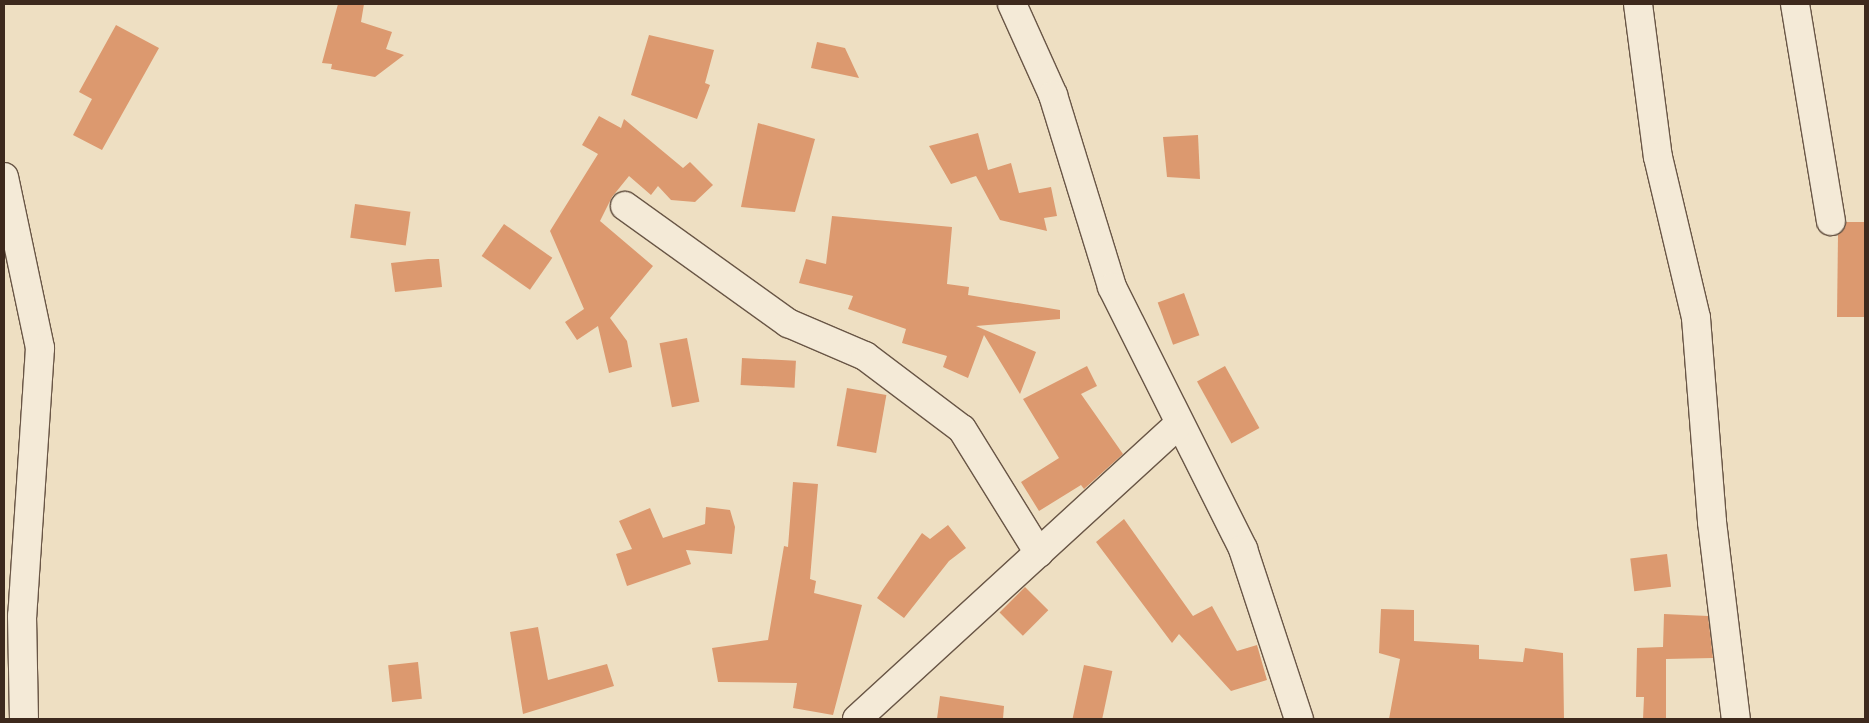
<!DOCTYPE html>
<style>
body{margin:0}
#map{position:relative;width:1869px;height:723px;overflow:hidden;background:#eedfc2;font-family:"Gentium Book Plus",serif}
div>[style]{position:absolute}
.building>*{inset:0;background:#dc996f;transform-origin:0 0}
.roads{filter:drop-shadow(1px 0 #695646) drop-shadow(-1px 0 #695646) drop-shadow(0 1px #695646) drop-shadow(0 -1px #695646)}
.minor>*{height:28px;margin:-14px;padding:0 14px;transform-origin:14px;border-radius:14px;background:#f4ead7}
span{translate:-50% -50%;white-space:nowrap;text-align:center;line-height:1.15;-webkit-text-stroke:4.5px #f4ead7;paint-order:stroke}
.frame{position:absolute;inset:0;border:5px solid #3d291d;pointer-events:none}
</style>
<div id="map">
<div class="building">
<i style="clip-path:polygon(338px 4px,364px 4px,361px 22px,392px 32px,386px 49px,404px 55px,375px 77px,331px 69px,332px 64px,322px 63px)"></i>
<i style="clip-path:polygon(116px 25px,159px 48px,102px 150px,73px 135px,92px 99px,79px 92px)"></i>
<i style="clip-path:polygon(649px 35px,714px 50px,705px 83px,710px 85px,697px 119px,631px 95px)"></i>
<i style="clip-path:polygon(817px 42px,845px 48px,859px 78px,811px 68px)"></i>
<i style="clip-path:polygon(599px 116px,621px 128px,624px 119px,683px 168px,690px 162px,713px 185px,695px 202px,671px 200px,658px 186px,651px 195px,629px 176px,612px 197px,600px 221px,653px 266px,610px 318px,627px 341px,632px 367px,609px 373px,598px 326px,577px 340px,565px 322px,584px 309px,550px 231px,598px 154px,582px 145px)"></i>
<i style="clip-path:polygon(758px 123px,815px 139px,795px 212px,741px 207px)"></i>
<i style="clip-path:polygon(978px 133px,988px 170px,1011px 163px,1019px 193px,1051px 187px,1057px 216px,1044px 218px,1047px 231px,1000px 220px,976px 176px,951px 184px,929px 146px)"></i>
<i style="clip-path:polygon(1198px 135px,1200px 179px,1167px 177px,1163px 137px)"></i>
<i style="left:355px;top:204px;width:56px;height:34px;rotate:8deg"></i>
<i style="clip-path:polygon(832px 216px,952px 227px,947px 284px,969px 287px,968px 295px,1060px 310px,1060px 319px,976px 326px,1036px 352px,1020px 394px,984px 335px,968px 378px,943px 367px,947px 356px,902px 343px,906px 329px,848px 309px,853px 296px,799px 283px,806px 259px,826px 264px)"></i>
<i style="clip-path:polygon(1846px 222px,1865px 222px,1865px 317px,1837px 317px,1838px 235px)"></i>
<i style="left:504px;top:224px;width:59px;height:39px;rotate:35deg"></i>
<i style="clip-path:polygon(428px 259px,439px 259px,442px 287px,395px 292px,391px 263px)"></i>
<i style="left:1184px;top:293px;width:45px;height:28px;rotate:70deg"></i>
<i style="left:687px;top:338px;width:65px;height:28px;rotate:79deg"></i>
<i style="left:742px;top:358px;width:54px;height:27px;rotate:3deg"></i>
<i style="clip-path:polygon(1087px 366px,1097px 386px,1081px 394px,1123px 454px,1084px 489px,1081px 485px,1039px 511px,1021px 482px,1059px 458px,1023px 399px)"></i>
<i style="left:1225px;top:366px;width:71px;height:32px;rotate:61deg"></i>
<i style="left:847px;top:388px;width:40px;height:59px;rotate:10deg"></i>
<i style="clip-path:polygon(793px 482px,818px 484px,810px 579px,816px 581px,814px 593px,862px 605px,833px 715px,793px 708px,797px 683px,718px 682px,712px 648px,768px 640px,784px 546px,788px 547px)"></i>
<i style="clip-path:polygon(706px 507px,730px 510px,735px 527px,732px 554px,686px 550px,691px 564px,627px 586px,616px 554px,632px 549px,619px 521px,650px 508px,663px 538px,705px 524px)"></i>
<i style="clip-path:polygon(1124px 519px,1193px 616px,1212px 606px,1237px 651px,1257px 645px,1267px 680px,1231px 691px,1179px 634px,1172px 643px,1096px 542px)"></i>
<i style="clip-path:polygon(948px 525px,966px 548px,949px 561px,904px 618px,877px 598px,922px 533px,930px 539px)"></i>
<i style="left:1667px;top:554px;width:33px;height:37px;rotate:83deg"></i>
<i style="left:1025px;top:587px;width:33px;height:36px;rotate:45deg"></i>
<i style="clip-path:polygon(1381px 609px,1414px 610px,1414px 641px,1479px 645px,1479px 659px,1523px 662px,1525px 648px,1563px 653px,1564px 719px,1389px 719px,1400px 659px,1379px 653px)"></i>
<i style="clip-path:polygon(1664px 614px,1708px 616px,1713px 658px,1666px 659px,1666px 719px,1643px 719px,1644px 697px,1636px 697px,1637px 648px,1663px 647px)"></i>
<i style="clip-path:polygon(538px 627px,548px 680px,607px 664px,614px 686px,523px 714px,510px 632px)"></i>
<i style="left:418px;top:662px;width:37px;height:30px;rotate:84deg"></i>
<i style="left:1084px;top:665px;width:29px;height:55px;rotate:12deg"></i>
<i style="clip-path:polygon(940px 696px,1004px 706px,1003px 719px,937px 719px)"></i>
</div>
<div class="roads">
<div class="minor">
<i style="left:1012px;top:4px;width:100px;rotate:65.7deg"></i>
<i style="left:1053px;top:95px;width:201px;rotate:72.9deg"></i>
<i style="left:1112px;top:287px;width:293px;rotate:63.4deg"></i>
<i style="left:1243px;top:549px;width:179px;rotate:71.8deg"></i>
<i style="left:1638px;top:4px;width:154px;rotate:82.6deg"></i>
<i style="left:1658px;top:157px;width:165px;rotate:76.7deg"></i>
<i style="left:1696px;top:318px;width:205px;rotate:85.5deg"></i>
<i style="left:1712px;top:522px;width:198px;rotate:83.1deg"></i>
<i style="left:1795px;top:4px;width:220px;rotate:80.6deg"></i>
<i style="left:4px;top:177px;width:175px;rotate:78.1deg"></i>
<i style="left:40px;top:348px;width:269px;rotate:93.8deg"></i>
<i style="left:22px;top:616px;width:103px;rotate:88.9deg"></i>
<i style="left:625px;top:206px;width:201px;rotate:35.7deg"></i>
<i style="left:788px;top:323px;width:84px;rotate:23.2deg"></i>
<i style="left:865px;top:356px;width:121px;rotate:37deg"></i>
<i style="left:962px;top:429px;width:146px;rotate:58.2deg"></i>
<i style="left:857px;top:719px;width:435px;rotate:-42.5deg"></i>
</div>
</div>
<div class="frame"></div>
</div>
